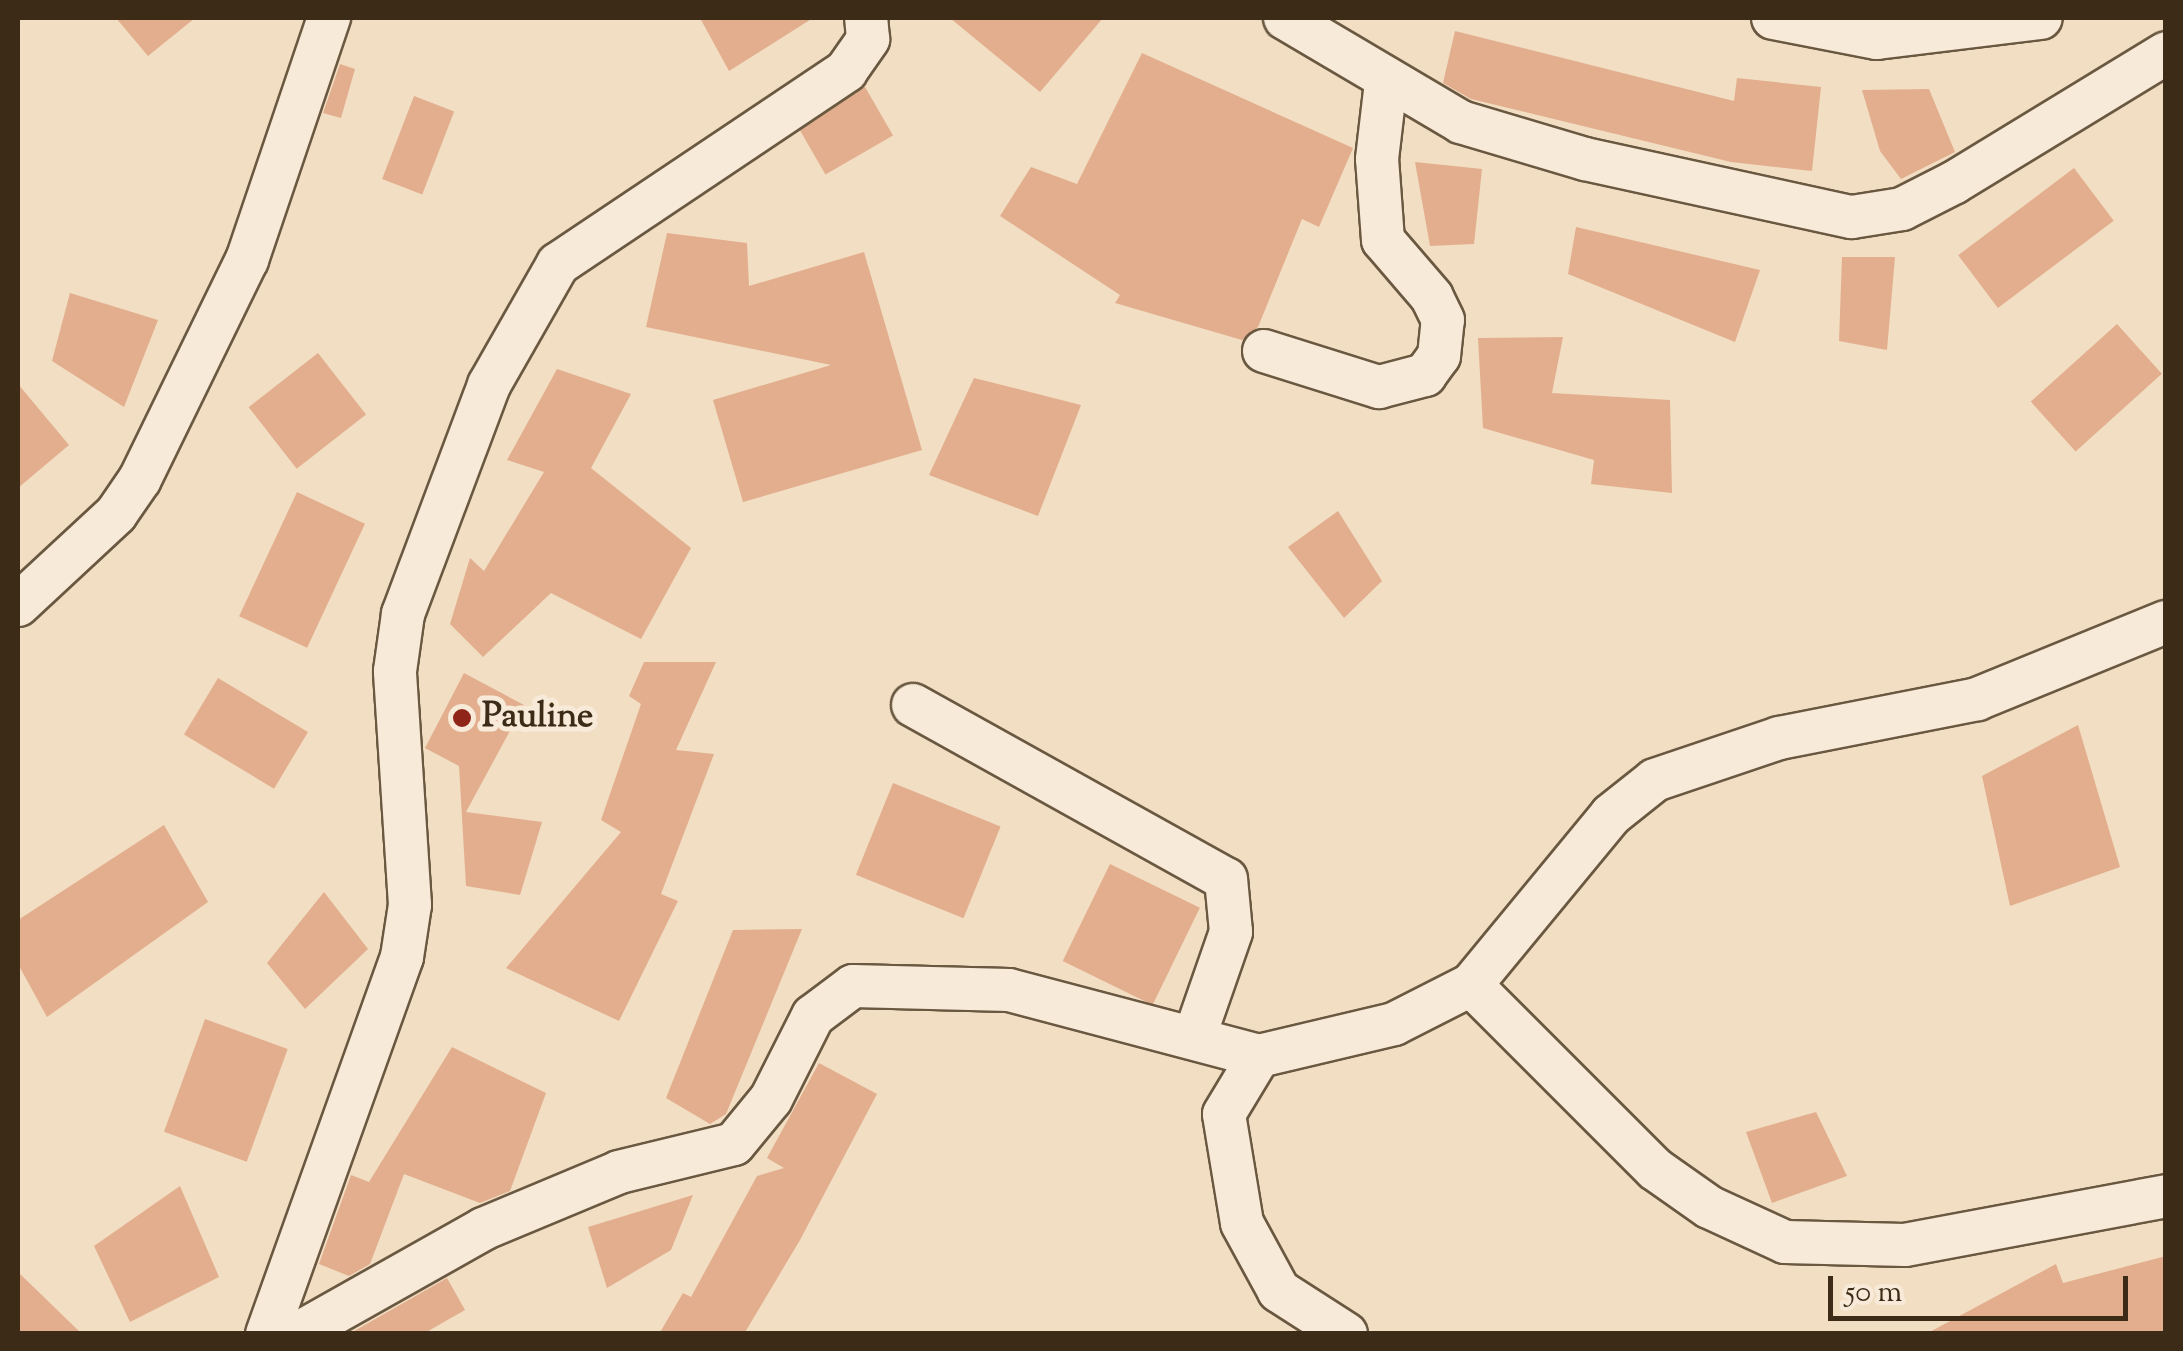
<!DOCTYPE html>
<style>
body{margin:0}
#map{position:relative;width:2183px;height:1351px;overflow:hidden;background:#f2dec3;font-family:"Sorts Mill Goudy",serif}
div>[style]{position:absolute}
.building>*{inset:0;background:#e2ae8e;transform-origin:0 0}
.roads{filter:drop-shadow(2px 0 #6a5841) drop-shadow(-2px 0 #6a5841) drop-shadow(0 2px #6a5841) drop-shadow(0 -2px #6a5841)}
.minor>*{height:42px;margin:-21px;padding:0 21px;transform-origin:21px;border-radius:21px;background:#f7ead8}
.dots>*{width:28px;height:28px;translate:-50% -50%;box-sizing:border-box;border:5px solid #f7ead8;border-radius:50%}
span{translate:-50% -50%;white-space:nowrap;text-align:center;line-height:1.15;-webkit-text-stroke:10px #f7ead8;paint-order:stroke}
.poi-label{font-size:35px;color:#3c2b16;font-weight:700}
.left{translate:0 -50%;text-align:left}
.frame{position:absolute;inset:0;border:20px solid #3c2b16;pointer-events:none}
.scale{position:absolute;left:1828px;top:1276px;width:300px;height:45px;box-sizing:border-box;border:5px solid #3c2b16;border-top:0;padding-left:12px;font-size:30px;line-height:35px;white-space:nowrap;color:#3c2b16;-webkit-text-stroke:8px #f7ead8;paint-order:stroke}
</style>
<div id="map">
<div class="building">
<i style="clip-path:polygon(116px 18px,195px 18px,148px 56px)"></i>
<i style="clip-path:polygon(700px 18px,813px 18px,729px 71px)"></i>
<i style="clip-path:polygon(950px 18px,1103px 18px,1040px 92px)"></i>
<i style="clip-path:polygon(1455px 31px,1734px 101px,1737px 78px,1821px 87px,1812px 171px,1731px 162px,1471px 99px,1443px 83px)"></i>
<i style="clip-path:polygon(1142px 53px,1353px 148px,1319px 227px,1302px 219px,1258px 327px,1242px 340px,1115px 303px,1120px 295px,1000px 216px,1031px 167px,1077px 184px)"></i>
<i style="clip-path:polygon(340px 64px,355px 69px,341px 118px,323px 113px)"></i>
<i style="left:865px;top:87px;width:56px;height:78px;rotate:60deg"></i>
<i style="clip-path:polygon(1929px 89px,1955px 152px,1901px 179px,1880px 151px,1862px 90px)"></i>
<i style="left:414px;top:96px;width:43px;height:89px;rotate:21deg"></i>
<i style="clip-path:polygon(1415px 162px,1482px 169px,1474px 244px,1430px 246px)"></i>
<i style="left:2074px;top:168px;width:66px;height:145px;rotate:53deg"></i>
<i style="clip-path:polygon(1576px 227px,1760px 270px,1735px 342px,1568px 274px)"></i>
<i style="clip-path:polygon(667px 233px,747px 243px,749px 286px,864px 252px,922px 450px,743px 502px,713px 400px,831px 365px,646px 327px)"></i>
<i style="clip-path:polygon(1842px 257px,1895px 257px,1887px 350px,1839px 341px)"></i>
<i style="clip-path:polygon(70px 293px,158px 320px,124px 407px,52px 361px)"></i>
<i style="left:2117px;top:324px;width:67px;height:116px;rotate:48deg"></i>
<i style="clip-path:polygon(1563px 337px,1552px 393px,1670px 400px,1672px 493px,1591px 484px,1594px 460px,1483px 428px,1478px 338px)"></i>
<i style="left:318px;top:353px;width:78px;height:88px;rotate:52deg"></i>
<i style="clip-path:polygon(557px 369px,631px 394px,591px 468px,691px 548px,641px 639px,551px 593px,483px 657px,450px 624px,470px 558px,484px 571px,544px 472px,507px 460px)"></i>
<i style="clip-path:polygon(974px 378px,1081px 405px,1038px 516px,929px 475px)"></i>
<i style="clip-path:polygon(18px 384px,69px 445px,18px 488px)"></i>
<i style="left:297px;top:492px;width:75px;height:137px;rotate:25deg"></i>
<i style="clip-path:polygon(1338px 511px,1382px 581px,1344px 618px,1288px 547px)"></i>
<i style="clip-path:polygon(644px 662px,716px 662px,676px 750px,714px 754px,661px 894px,678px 901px,619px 1021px,506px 968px,621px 832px,601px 820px,641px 704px,629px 696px)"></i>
<i style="clip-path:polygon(464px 673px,524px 705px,466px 812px,542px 822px,520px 895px,466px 886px,459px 766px,425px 748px)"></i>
<i style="left:218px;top:678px;width:105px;height:66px;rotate:31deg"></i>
<i style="clip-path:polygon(2078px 725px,2120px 867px,2010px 906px,1982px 776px)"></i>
<i style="left:893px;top:783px;width:116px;height:99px;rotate:22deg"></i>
<i style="clip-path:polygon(164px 825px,208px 902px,47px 1017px,18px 964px,18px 920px)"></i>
<i style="left:1110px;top:864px;width:100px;height:108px;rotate:26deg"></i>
<i style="clip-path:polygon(324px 892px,368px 949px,305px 1009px,267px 963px)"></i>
<i style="clip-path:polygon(802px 929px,726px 1114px,710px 1124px,666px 1098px,733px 930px)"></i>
<i style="left:205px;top:1019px;width:88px;height:120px;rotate:20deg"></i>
<i style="clip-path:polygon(452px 1047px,546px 1093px,510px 1191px,480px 1203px,404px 1174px,370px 1264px,349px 1276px,319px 1264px,351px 1175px,369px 1182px)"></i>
<i style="clip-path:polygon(819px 1063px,877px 1094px,800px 1240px,744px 1334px,659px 1334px,683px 1293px,691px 1297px,757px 1176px,784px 1168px,767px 1158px)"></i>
<i style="clip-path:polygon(1816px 1112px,1847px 1176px,1772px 1203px,1746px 1132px)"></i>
<i style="clip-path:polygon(180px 1186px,219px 1277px,130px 1322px,94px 1246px)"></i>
<i style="clip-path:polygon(693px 1195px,671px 1250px,607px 1288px,588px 1227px)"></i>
<i style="clip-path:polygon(2166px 1256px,2166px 1334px,1926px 1334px,2056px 1264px,2063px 1283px)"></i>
<i style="clip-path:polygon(18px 1272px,82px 1334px,18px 1334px)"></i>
<i style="clip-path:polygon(447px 1278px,465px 1310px,423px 1334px,349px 1334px)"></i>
</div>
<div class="roads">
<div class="minor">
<i style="left:1285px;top:18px;width:204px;rotate:30.6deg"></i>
<i style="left:1461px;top:122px;width:129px;rotate:16.6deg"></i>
<i style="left:1585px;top:159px;width:273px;rotate:12.3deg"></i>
<i style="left:1852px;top:217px;width:51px;rotate:-9.1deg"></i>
<i style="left:1902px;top:209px;width:59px;rotate:-27deg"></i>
<i style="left:1955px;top:182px;width:247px;rotate:-31.4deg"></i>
<i style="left:1773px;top:18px;width:106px;rotate:10.9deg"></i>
<i style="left:1877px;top:38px;width:165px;rotate:-7deg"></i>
<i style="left:1264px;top:351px;width:121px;rotate:17.4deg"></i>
<i style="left:1379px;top:387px;width:48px;rotate:-14.6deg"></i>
<i style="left:1425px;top:375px;width:24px;rotate:-54deg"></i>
<i style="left:1439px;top:356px;width:36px;rotate:-84deg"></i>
<i style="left:1443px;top:320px;width:25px;rotate:-116deg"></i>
<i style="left:1432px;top:297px;width:75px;rotate:-130.7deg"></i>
<i style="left:1383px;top:240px;width:81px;rotate:-94.2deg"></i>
<i style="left:1377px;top:159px;width:78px;rotate:-83.3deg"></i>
<i style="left:18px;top:605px;width:134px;rotate:-42.9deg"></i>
<i style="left:116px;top:514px;width:42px;rotate:-55.6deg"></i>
<i style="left:140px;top:479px;width:244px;rotate:-64deg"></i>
<i style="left:247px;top:260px;width:256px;rotate:-71.3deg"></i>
<i style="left:913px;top:705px;width:358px;rotate:29.1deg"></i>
<i style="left:1226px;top:879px;width:53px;rotate:84.6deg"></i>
<i style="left:1231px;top:932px;width:112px;rotate:109.2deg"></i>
<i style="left:1471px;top:985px;width:260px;rotate:45deg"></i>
<i style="left:1655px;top:1169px;width:66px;rotate:35.1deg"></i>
<i style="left:1709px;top:1207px;width:84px;rotate:24.7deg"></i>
<i style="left:1785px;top:1242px;width:120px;rotate:1.4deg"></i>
<i style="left:1905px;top:1245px;width:266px;rotate:-10.6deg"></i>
<i style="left:267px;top:1334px;width:400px;rotate:-70.3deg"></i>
<i style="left:402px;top:957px;width:53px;rotate:-81.3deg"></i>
<i style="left:410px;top:905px;width:234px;rotate:-93.7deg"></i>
<i style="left:395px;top:671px;width:58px;rotate:-82deg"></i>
<i style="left:403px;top:614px;width:245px;rotate:-69.4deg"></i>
<i style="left:489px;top:385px;width:139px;rotate:-60.3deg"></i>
<i style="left:558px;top:264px;width:347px;rotate:-33.8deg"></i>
<i style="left:846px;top:71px;width:39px;rotate:-55deg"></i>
<i style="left:868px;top:39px;width:21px;rotate:-95deg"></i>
<i style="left:297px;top:1334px;width:214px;rotate:-29.4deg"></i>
<i style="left:483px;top:1229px;width:147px;rotate:-22.7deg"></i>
<i style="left:619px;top:1172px;width:118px;rotate:-13.7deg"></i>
<i style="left:734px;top:1144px;width:58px;rotate:-50.6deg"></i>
<i style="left:771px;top:1099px;width:93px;rotate:-63.2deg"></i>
<i style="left:813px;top:1016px;width:50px;rotate:-36.9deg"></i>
<i style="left:853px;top:986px;width:156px;rotate:1.5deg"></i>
<i style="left:1009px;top:990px;width:259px;rotate:14.8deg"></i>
<i style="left:1346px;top:1334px;width:80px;rotate:-147.3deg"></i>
<i style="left:1279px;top:1291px;width:77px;rotate:-118.6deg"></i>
<i style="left:1242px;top:1223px;width:110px;rotate:-99.4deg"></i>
<i style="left:1224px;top:1114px;width:68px;rotate:-58.9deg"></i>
<i style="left:1259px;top:1056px;width:139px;rotate:-13.3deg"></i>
<i style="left:1394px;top:1024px;width:86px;rotate:-26.9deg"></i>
<i style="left:1471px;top:985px;width:220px;rotate:-50.5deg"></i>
<i style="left:1611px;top:815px;width:56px;rotate:-38.5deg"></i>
<i style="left:1655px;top:780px;width:131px;rotate:-18.7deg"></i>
<i style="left:1779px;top:738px;width:202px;rotate:-11.1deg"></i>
<i style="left:1977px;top:699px;width:204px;rotate:-22.2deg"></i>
</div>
</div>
<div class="dots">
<i style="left:462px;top:718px;background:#8f2418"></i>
</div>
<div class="poi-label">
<span class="left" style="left:482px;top:718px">Pauline</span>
</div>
<div class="frame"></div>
<div class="scale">50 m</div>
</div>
